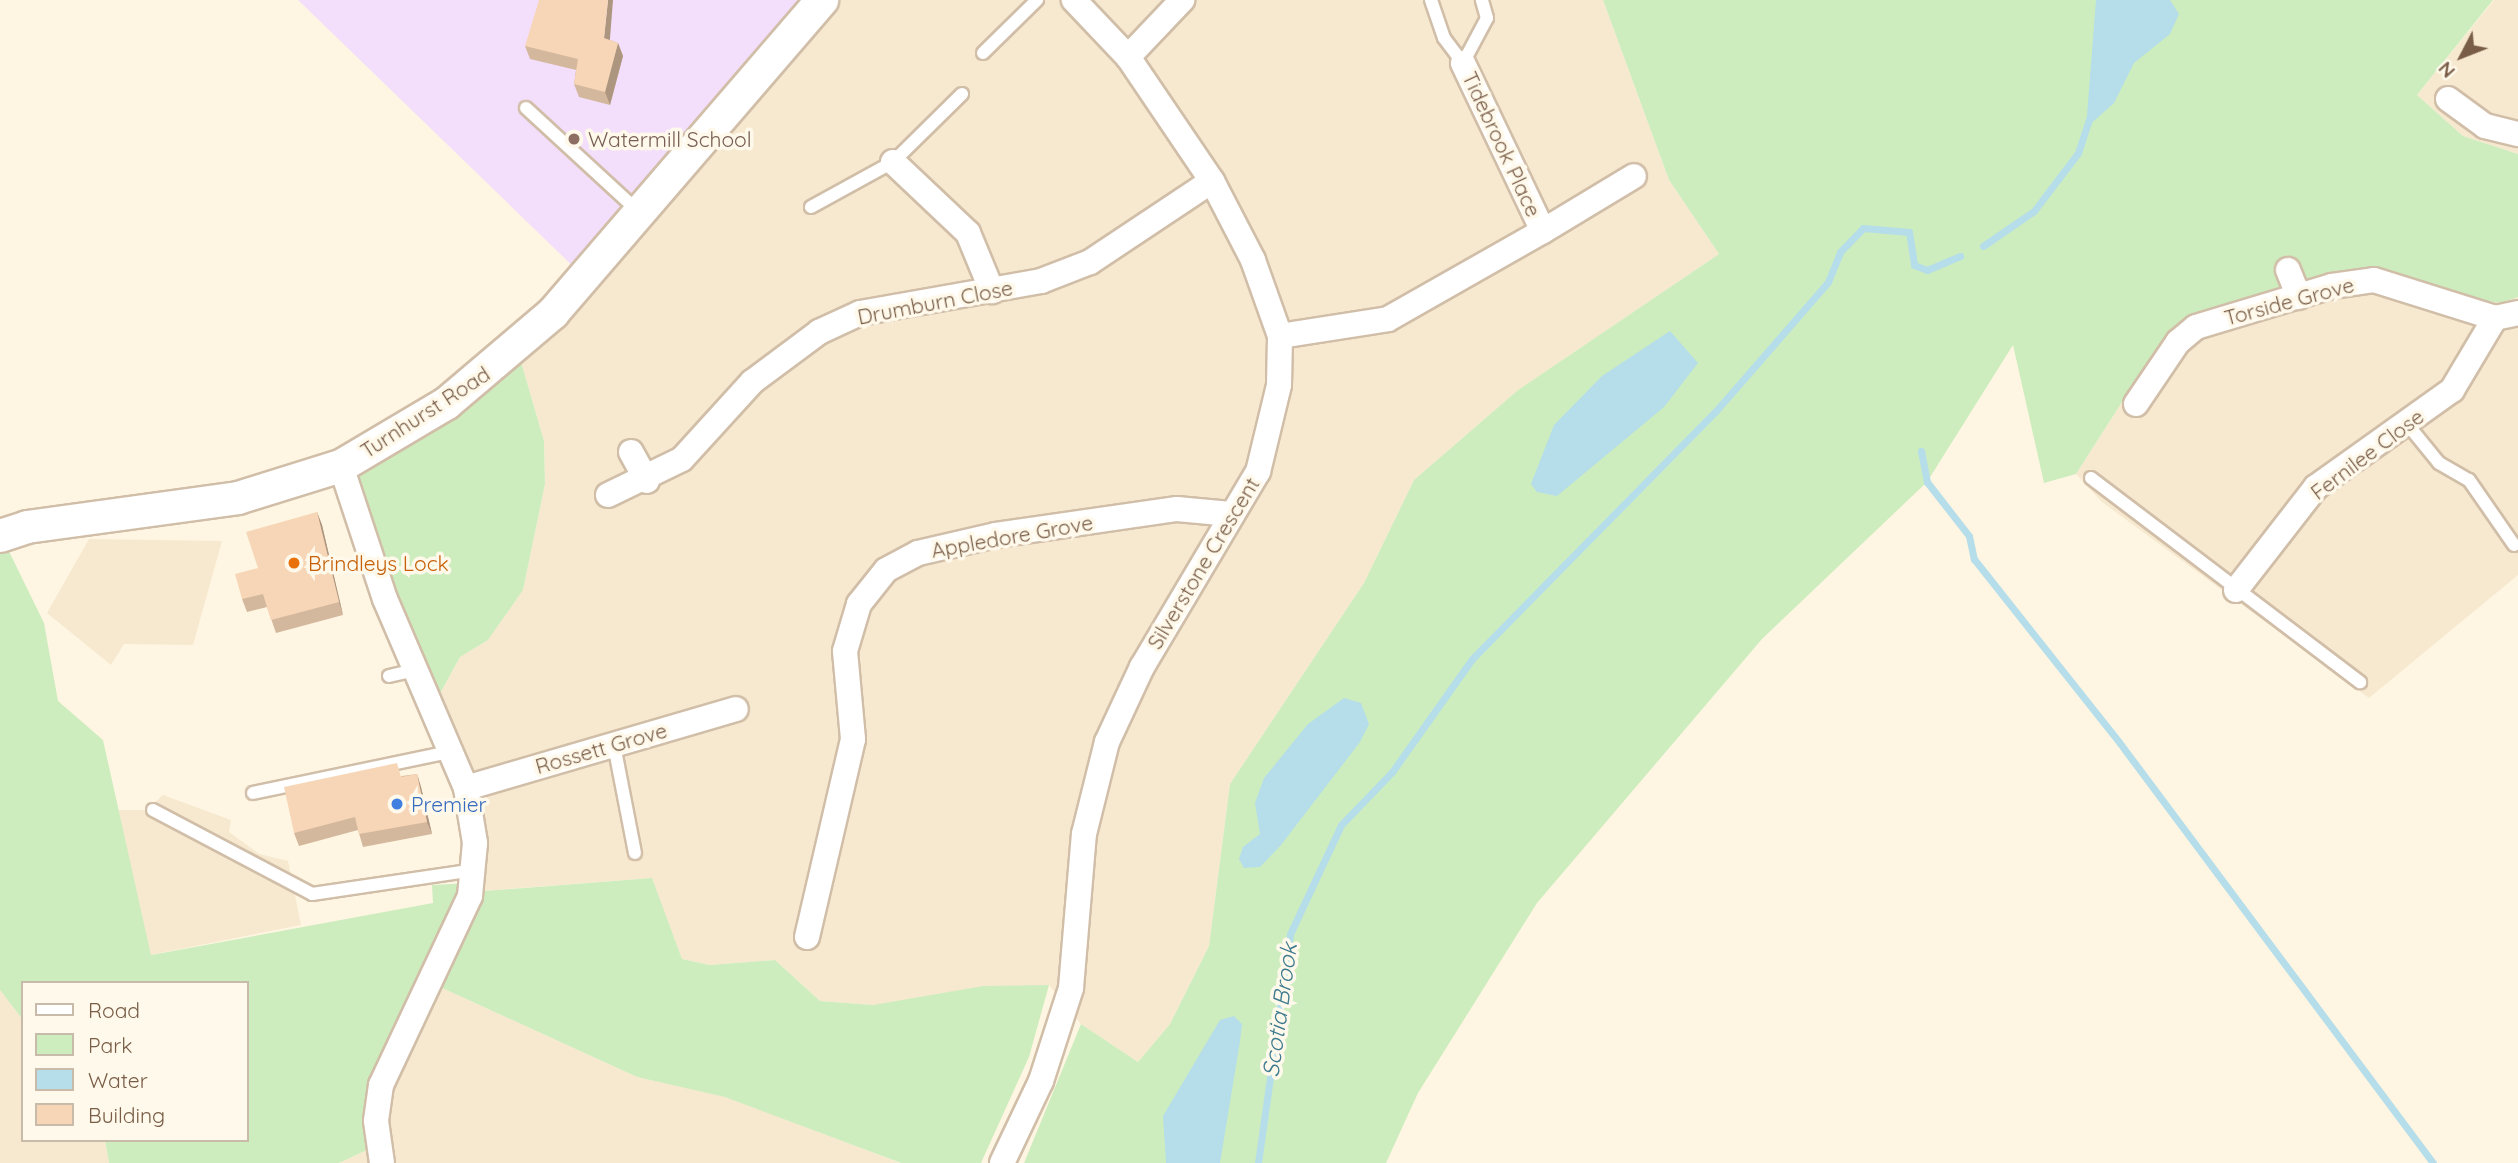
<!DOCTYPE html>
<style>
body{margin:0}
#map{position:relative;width:2518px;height:1163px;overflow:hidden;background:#fef6e2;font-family:Quicksand,sans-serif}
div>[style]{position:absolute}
.residential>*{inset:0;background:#f7e9d0}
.education>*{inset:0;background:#f3dffb}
.green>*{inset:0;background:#ceedbf}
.water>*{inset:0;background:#b5ddea}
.stream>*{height:7px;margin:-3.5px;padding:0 3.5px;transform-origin:3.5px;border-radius:3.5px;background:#b5ddea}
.roads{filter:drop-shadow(2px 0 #d1bea8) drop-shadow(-2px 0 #d1bea8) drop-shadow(0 2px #d1bea8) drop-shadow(0 -2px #d1bea8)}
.service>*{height:12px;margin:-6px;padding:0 6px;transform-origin:6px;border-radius:6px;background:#fff}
.minor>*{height:24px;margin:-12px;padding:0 12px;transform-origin:12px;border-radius:12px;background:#fff}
.tertiary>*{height:32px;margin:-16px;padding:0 16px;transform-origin:16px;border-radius:16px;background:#fff}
.wall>*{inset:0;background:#d4b89d}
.shaded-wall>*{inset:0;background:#ad9680}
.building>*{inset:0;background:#f7d6b7}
.dots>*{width:19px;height:19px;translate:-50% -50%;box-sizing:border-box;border:4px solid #fff9eb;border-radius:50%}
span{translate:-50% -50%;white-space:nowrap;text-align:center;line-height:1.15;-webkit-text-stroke:7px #fff9eb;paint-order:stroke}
.education-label{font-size:21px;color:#785e54}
.left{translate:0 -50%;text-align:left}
.street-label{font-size:21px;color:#795d46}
.food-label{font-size:21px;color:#c56008}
.shop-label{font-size:21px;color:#366cbe}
.water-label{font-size:23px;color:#3d7a8f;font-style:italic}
.legend{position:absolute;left:21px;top:981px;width:228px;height:161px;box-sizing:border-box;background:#fff9eb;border:2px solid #c9bba9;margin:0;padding:9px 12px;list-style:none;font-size:21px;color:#795d46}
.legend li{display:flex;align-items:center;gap:14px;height:35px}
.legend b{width:35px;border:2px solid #c9bba9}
.north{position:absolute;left:2427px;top:21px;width:70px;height:70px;-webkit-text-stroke:5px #fff9eb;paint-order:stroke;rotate:228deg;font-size:19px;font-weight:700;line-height:28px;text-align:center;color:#795d46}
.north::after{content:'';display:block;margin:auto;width:24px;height:32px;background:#795d46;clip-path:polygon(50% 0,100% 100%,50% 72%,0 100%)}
</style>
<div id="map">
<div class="residential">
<i style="clip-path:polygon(822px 0,1603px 0,1669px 180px,1719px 254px,1518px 390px,1414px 480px,1364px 583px,1230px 784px,1209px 946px,1170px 1024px,1138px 1062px,1081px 1024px,1049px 985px,873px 1005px,820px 1001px,775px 960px,710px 965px,682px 959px,651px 878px,471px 892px,475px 843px,431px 710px,460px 657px,488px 640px,523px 590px,545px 484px,544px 441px,517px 348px)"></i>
<i style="clip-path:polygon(2494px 0,2518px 0,2518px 154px,2463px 136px,2417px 95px)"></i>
<i style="clip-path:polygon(2369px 268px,2451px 294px,2500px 303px,2518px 297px,2518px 575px,2369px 698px,2102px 502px,2076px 474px,2147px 363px,2187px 316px,2301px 280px)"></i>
<i style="clip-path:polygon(89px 539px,222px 541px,193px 645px,124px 644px,111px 665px,47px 613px)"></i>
<i style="clip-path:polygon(163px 795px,231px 820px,229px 832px,259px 854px,288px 861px,301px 925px,150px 955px,118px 810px,147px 810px)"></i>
<i style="clip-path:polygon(429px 982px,637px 1077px,724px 1096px,900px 1163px,339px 1163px,378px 1145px,376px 1121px)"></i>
<i style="clip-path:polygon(0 990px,23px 1020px,23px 1140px,105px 1140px,109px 1163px,0 1163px)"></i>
</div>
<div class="education">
<i style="clip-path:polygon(298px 0,830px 0,585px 278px)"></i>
</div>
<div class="green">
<i style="clip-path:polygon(1603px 0,2493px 0,2417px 95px,2463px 136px,2518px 154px,2518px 297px,2500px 303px,2451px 294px,2369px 268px,2301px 280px,2187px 317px,2147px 363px,2076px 474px,2044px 483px,2013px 345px,1927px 482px,1762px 639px,1537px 903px,1418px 1093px,1386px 1163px,1024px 1163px,1081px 1024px,1138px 1062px,1170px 1024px,1209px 946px,1230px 784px,1364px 583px,1414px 480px,1518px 390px,1719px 254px,1669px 180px)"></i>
<i style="clip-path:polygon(517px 348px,544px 441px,545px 484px,523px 590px,488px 640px,460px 657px,431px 710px,341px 466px)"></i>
<i style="clip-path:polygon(0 533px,44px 623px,58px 701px,103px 740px,151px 955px,433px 903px,432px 885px,472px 883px,471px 892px,652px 878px,682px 959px,710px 965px,775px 960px,820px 1001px,873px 1005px,983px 986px,1049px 985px,1029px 1057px,981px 1163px,901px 1163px,725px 1097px,637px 1077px,429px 982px,398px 1039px,378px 1145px,339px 1163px,109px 1163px,105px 1140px,247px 1140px,247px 983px,23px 983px,23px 1020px,0 990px)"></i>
</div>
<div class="water">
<i style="clip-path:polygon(2096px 0,2170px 0,2179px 14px,2170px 34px,2134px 63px,2114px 103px,2086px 128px)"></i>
<i style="clip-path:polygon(1670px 331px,1698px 363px,1664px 407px,1557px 496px,1537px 492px,1531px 484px,1554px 425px,1602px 376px)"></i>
<i style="clip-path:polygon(1344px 698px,1361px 703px,1369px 724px,1360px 742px,1281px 845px,1260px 867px,1244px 868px,1239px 859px,1243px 847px,1260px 834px,1255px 803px,1264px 778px,1308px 724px)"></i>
<i style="clip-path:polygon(1234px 1016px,1242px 1024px,1240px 1041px,1220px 1163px,1166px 1163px,1163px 1116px,1220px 1020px)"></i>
</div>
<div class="stream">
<i style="left:1983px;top:246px;width:62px;rotate:-34.5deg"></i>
<i style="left:2034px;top:211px;width:73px;rotate:-52.8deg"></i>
<i style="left:2078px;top:153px;width:36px;rotate:-72deg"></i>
<i style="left:1921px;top:451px;width:32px;rotate:79deg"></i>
<i style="left:1927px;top:482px;width:68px;rotate:52.1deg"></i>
<i style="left:1969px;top:536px;width:24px;rotate:78deg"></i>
<i style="left:1974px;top:559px;width:233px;rotate:51.6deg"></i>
<i style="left:2119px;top:742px;width:525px;rotate:53.28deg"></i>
<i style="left:1258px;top:1163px;width:231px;rotate:-82deg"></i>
<i style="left:1290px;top:934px;width:120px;rotate:-64.9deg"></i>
<i style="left:1341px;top:825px;width:74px;rotate:-46.1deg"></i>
<i style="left:1392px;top:772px;width:138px;rotate:-54.7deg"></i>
<i style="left:1472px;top:659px;width:346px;rotate:-45.5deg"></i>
<i style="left:1715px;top:412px;width:172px;rotate:-49deg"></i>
<i style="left:1828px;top:282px;width:32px;rotate:-68deg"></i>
<i style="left:1840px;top:252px;width:33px;rotate:-46deg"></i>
<i style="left:1863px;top:228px;width:46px;rotate:5deg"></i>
<i style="left:1909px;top:232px;width:33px;rotate:81deg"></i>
<i style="left:1914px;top:265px;width:14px;rotate:21deg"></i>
<i style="left:1927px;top:270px;width:36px;rotate:-23deg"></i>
</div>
<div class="roads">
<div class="service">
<i style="left:1431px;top:0;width:40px;rotate:71.1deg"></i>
<i style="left:1444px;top:38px;width:31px;rotate:53deg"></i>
<i style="left:1463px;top:63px;width:51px;rotate:-61.9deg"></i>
<i style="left:1487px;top:18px;width:19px;rotate:-106deg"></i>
<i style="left:983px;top:53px;width:76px;rotate:-44.5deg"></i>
<i style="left:526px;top:108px;width:154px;rotate:42.6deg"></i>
<i style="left:811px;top:207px;width:94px;rotate:-28.8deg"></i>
<i style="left:893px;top:162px;width:97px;rotate:-44.6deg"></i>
<i style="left:2408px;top:425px;width:49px;rotate:50.8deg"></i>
<i style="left:2439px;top:463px;width:34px;rotate:30deg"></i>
<i style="left:2469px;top:480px;width:79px;rotate:55.3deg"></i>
<i style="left:2091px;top:478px;width:338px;rotate:37.2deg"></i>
<i style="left:389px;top:676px;width:26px;rotate:-13deg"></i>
<i style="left:614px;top:745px;width:110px;rotate:79deg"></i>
<i style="left:253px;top:793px;width:201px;rotate:-11.8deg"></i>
<i style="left:153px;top:810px;width:180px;rotate:27.8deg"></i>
<i style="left:312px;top:894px;width:165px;rotate:-8.4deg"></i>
</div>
<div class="minor">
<i style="left:1128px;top:57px;width:79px;rotate:-46.5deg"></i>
<i style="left:2448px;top:99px;width:46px;rotate:36.1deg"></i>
<i style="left:2485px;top:126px;width:34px;rotate:14deg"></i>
<i style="left:893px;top:162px;width:103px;rotate:43.4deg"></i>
<i style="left:968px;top:233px;width:63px;rotate:67.5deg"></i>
<i style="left:1543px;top:231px;width:106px;rotate:-31.1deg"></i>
<i style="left:2288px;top:270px;width:29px;rotate:68deg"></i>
<i style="left:1280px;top:336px;width:109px;rotate:-8.9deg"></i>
<i style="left:1388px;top:319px;width:178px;rotate:-29.6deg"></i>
<i style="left:1543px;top:231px;width:186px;rotate:-115.5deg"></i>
<i style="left:2136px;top:404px;width:75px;rotate:-55.9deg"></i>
<i style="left:2178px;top:342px;width:23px;rotate:-40deg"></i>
<i style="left:2196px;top:327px;width:142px;rotate:-16.8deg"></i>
<i style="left:2332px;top:286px;width:42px;rotate:-8.1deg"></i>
<i style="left:2374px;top:280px;width:127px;rotate:17.4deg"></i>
<i style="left:2495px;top:318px;width:24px;rotate:-12deg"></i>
<i style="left:631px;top:452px;width:33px;rotate:61deg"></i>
<i style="left:341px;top:466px;width:140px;rotate:71.7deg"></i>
<i style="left:385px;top:599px;width:206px;rotate:66.8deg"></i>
<i style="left:466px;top:788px;width:56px;rotate:80.7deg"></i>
<i style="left:475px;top:843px;width:53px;rotate:95.4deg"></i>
<i style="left:470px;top:896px;width:209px;rotate:115.2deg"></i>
<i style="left:381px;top:1085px;width:36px;rotate:98deg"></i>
<i style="left:376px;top:1121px;width:42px;rotate:81.9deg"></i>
<i style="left:608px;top:495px;width:82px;rotate:-25.9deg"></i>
<i style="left:682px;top:459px;width:104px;rotate:-47.7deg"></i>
<i style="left:752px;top:382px;width:84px;rotate:-36.7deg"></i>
<i style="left:819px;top:332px;width:45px;rotate:-24.9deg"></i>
<i style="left:860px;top:313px;width:184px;rotate:-10deg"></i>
<i style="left:1041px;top:281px;width:53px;rotate:-21.2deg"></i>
<i style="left:1090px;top:262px;width:146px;rotate:-33.6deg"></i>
<i style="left:2236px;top:590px;width:130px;rotate:-52.2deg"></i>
<i style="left:2316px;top:487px;width:167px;rotate:-35.5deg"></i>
<i style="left:2452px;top:390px;width:84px;rotate:-59.2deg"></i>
<i style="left:466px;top:788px;width:281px;rotate:-16.3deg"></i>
<i style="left:807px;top:937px;width:203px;rotate:-76.9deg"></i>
<i style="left:853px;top:739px;width:88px;rotate:-95.2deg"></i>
<i style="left:845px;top:651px;width:49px;rotate:-73.4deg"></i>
<i style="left:859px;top:604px;width:43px;rotate:-51.5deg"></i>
<i style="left:886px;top:570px;width:36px;rotate:-28deg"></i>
<i style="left:918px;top:553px;width:80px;rotate:-13deg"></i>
<i style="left:996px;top:535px;width:183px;rotate:-8.2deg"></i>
<i style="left:1177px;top:509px;width:54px;rotate:5.3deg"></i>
<i style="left:1002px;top:1163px;width:91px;rotate:-64.6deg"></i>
<i style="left:1041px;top:1081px;width:98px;rotate:-72.1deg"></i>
<i style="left:1071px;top:988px;width:155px;rotate:-85.2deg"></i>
<i style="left:1084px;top:834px;width:95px;rotate:-76deg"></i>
<i style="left:1107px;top:742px;width:83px;rotate:-65deg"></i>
<i style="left:1142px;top:667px;width:227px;rotate:-59.3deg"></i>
<i style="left:1258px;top:472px;width:89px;rotate:-76.4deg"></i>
<i style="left:1279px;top:385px;width:49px;rotate:-88.8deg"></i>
<i style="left:1280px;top:336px;width:81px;rotate:-109.6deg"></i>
<i style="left:1253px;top:260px;width:89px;rotate:-117.4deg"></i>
<i style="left:1212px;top:181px;width:150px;rotate:-124.1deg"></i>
<i style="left:1128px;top:57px;width:79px;rotate:-133.5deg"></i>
</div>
<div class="tertiary">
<i style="left:0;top:536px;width:28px;rotate:-18deg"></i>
<i style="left:27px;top:527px;width:213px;rotate:-7.8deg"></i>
<i style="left:238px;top:498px;width:108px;rotate:-17.3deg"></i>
<i style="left:341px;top:466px;width:123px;rotate:-30.7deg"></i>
<i style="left:447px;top:403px;width:139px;rotate:-40.3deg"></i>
<i style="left:553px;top:313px;width:413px;rotate:-49.3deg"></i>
</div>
</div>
<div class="wall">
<i style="clip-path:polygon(610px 40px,618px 43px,623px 56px,610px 105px,579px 97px,574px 84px,576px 70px,530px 59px,525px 46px)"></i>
<i style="clip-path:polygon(317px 512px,322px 525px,343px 615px,276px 633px,267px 607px,247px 612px,242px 599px,258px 568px)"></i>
<i style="clip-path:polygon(417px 774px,421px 787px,432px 834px,363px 847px,358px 830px,299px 846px,294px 833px,402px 776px)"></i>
</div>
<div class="shaded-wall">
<i style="clip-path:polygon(608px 0,613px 0,609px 51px,604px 38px)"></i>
<i style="clip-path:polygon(618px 43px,623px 56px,610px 105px,605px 92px)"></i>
<i style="clip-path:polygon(317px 512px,322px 525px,343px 615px,339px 602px)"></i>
<i style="clip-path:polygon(417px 774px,421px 787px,432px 834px,427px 822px)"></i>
</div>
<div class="building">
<i style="clip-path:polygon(539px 0,608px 0,604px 38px,618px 43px,605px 92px,574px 84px,578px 59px,525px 46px)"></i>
<i style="clip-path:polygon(317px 512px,339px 602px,271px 620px,263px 594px,242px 599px,235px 574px,258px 568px,246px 532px)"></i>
<i style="clip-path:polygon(397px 763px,401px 777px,417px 774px,427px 822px,359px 834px,355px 817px,294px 833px,284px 787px)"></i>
</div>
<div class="dots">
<i style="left:574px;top:139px;background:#8d6e63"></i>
<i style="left:294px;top:563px;background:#e8710a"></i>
<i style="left:397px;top:804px;background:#3f7fe0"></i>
</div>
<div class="education-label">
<span class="left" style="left:588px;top:139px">Watermill School</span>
</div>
<div class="street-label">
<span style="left:1502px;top:144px;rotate:65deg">Tidebrook Place</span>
<span style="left:2289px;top:301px;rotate:-15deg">Torside Grove</span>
<span style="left:935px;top:302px;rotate:-11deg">Drumburn Close</span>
<span style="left:425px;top:412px;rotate:-33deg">Turnhurst Road</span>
<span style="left:2367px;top:454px;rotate:-37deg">Fernilee Close</span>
<span style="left:1012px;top:536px;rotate:-10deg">Appledore Grove</span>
<span style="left:1203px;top:563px;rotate:-59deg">Silverstone Crescent</span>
<span style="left:601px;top:748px;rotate:-16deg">Rossett Grove</span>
</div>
<div class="food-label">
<span class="left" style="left:308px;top:563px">Brindleys Lock</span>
</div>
<div class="shop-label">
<span class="left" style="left:411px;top:804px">Premier</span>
</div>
<div class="water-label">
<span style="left:1280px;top:1010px;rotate:-82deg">Scotia Brook</span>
</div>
<ul class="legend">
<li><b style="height:9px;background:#fff"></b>Road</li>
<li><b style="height:19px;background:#ceedbf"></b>Park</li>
<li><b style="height:19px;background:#b5ddea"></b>Water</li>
<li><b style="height:19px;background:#f7d6b7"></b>Building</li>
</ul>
<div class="north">N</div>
</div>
